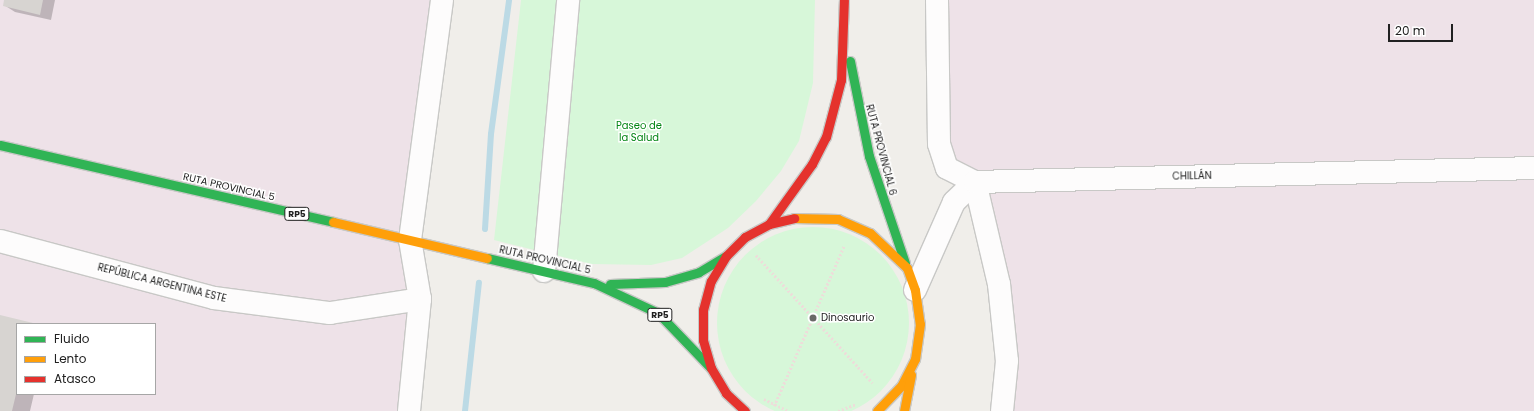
<!DOCTYPE html>
<meta charset="utf-8">
<style>
body{margin:0}
#map{position:relative;width:1534px;height:411px;overflow:hidden;background:#f0eeea;font-family:Poppins,sans-serif}
div>[style]{position:absolute}
.industrial>*{inset:0;background:#eee2e8}
.park>*{inset:0;background:#d7f7d9}
.round{border-radius:50%}
.shadow>*{inset:0;background:#0003}
.stream>*{height:6px;margin:-3px;padding:0 3px;transform-origin:3px;border-radius:3px;background:#bcdae5}
.building>*{inset:0;background:#d7d4d1}
.path>*{height:2.5px;margin-top:-1.25px;transform-origin:0;background:repeating-linear-gradient(90deg,#edddda 0 2px,transparent 0 4px)}
.roads{filter:drop-shadow(1px 0 #c8c8c6) drop-shadow(-1px 0 #c8c8c6) drop-shadow(0 1px #c8c8c6) drop-shadow(0 -1px #c8c8c6)}
.street>*{height:22px;margin:-11px;padding:0 11px;transform-origin:11px;border-radius:11px;background:#fdfcfc}
.fast>*{height:9px;margin:-4.5px;padding:0 4.5px;transform-origin:4.5px;border-radius:4.5px;background:#30b455}
.slow>*{height:9px;margin:-4.5px;padding:0 4.5px;transform-origin:4.5px;border-radius:4.5px;background:#ff9f0a}
.jam>*{height:9px;margin:-4.5px;padding:0 4.5px;transform-origin:4.5px;border-radius:4.5px;background:#e5322d}
.dots>*{width:11px;height:11px;translate:-50% -50%;box-sizing:border-box;border:2px solid #fff;border-radius:50%}
span{translate:-50% -50%;white-space:nowrap;text-align:center;line-height:1.15;-webkit-text-stroke:3px #fff;paint-order:stroke}
.shield-label span{padding:1px 3px;background:#fff;border:1px solid;border-radius:3px;-webkit-text-stroke-width:0}
.shield-label{font-size:9px;color:#212121;font-weight:700}
.park-label{font-size:10px;color:#048615}
.street-label{font-size:10px;color:#212121}
.poi-label{font-size:10px;color:#212121}
.left{translate:0 -50%;text-align:left}
.legend{position:absolute;left:16px;top:323px;width:140px;height:72px;box-sizing:border-box;background:#fff;border:1px solid #a6a6a6;margin:0;padding:5px 7px;list-style:none;font-size:12px;color:#212121}
.legend li{display:flex;align-items:center;gap:8px;height:20px}
.legend b{width:20px;border:1px solid #a6a6a6}
.scale{position:absolute;left:1388px;top:24px;width:65px;height:18px;box-sizing:border-box;border:2px solid #212121;border-top:0;padding-left:5px;font-size:12px;line-height:14px;white-space:nowrap;color:#212121;-webkit-text-stroke:3px #fff;paint-order:stroke}
</style>
<div id="map">
<div class="industrial">
<i style="clip-path:polygon(evenodd,0 0,442px 0,410px 240px,409px 411px,0 411px,0 0,17px 324px,155px 324px,155px 394px,17px 394px,17px 324px)"></i>
<i style="clip-path:polygon(937px 0,1534px 0,1534px 411px,1002px 411px,1007px 361px,975px 182px,947px 168px)"></i>
</div>
<div class="park">
<i style="clip-path:polygon(521px 0,815px 0,813px 83px,799px 141px,781px 171px,756px 201px,728px 228px,682px 258px,651px 265px,591px 264px,494px 240px)"></i>
<i class="round" style="left:717px;top:227px;width:192px;height:192px"></i>
</div>
<div class="shadow">
<i style="clip-path:polygon(5px 0,55px 0,51px 20px,15px 12px,4px 5px)"></i>
<i style="clip-path:polygon(0 316px,31px 324px,17px 324px,17px 394px,34px 394px,30px 411px,0 411px)"></i>
</div>
<div class="stream">
<i style="left:485px;top:229px;width:95px;rotate:-86.4deg"></i>
<i style="left:491px;top:134px;width:135px;rotate:-82.3deg"></i>
<i style="left:465px;top:411px;width:129px;rotate:-83.8deg"></i>
</div>
<div class="building">
<i style="clip-path:polygon(4px 0,43px 0,40px 15px,3px 6px)"></i>
<i style="clip-path:polygon(0 315px,33px 323px,17px 324px,17px 390px,12px 411px,0 411px)"></i>
</div>
<div class="path">
<i style="left:756px;top:255px;width:173px;rotate:47.6deg"></i>
<i style="left:764px;top:399px;width:28px;rotate:26deg"></i>
<i style="left:774px;top:406px;width:175px;rotate:-66.4deg"></i>
<i style="left:838px;top:411px;width:19px;rotate:-21deg"></i>
</div>
<div class="roads">
<div class="street">
<i style="left:937px;top:0;width:144px;rotate:89.2deg"></i>
<i style="left:939px;top:144px;width:25px;rotate:72deg"></i>
<i style="left:947px;top:168px;width:31px;rotate:27deg"></i>
<i style="left:975px;top:182px;width:105px;rotate:76.8deg"></i>
<i style="left:999px;top:284px;width:77px;rotate:84.1deg"></i>
<i style="left:1007px;top:361px;width:50px;rotate:95.7deg"></i>
<i style="left:0;top:241px;width:221px;rotate:14.9deg"></i>
<i style="left:214px;top:298px;width:117px;rotate:7.4deg"></i>
<i style="left:330px;top:313px;width:91px;rotate:-8.8deg"></i>
<i style="left:544px;top:271px;width:272px;rotate:-84.9deg"></i>
<i style="left:915px;top:290px;width:96px;rotate:-66.1deg"></i>
<i style="left:954px;top:202px;width:29px;rotate:-44deg"></i>
<i style="left:975px;top:182px;width:559px;rotate:-1.43deg"></i>
<i style="left:409px;top:411px;width:113px;rotate:-84.4deg"></i>
<i style="left:420px;top:299px;width:60px;rotate:-99.6deg"></i>
<i style="left:410px;top:240px;width:242px;rotate:-82.4deg"></i>
</div>
<div class="fast">
<i style="left:850px;top:61px;width:97px;rotate:78.7deg"></i>
<i style="left:869px;top:156px;width:113px;rotate:71.4deg"></i>
<i style="left:0;top:145px;width:342px;rotate:13deg"></i>
<i style="left:487px;top:258px;width:110px;rotate:13.2deg"></i>
<i style="left:594px;top:283px;width:71px;rotate:25.1deg"></i>
<i style="left:658px;top:313px;width:76px;rotate:46.1deg"></i>
<i style="left:610px;top:284px;width:55px;rotate:-2.1deg"></i>
<i style="left:665px;top:282px;width:35px;rotate:-16deg"></i>
<i style="left:699px;top:272px;width:31px;rotate:-31deg"></i>
</div>
<div class="slow">
<i style="left:794px;top:218px;width:44px;rotate:1.3deg"></i>
<i style="left:838px;top:219px;width:35px;rotate:24deg"></i>
<i style="left:870px;top:233px;width:51px;rotate:43.4deg"></i>
<i style="left:907px;top:268px;width:23px;rotate:70deg"></i>
<i style="left:915px;top:290px;width:34px;rotate:82deg"></i>
<i style="left:920px;top:324px;width:35px;rotate:98deg"></i>
<i style="left:915px;top:359px;width:29px;rotate:117deg"></i>
<i style="left:902px;top:385px;width:36px;rotate:134deg"></i>
<i style="left:333px;top:222px;width:158px;rotate:13.2deg"></i>
<i style="left:904px;top:411px;width:37px;rotate:-79deg"></i>
</div>
<div class="jam">
<i style="left:769px;top:224px;width:74px;rotate:-54.4deg"></i>
<i style="left:812px;top:164px;width:30px;rotate:-63deg"></i>
<i style="left:826px;top:137px;width:59px;rotate:-75.3deg"></i>
<i style="left:841px;top:80px;width:80px;rotate:-87.9deg"></i>
<i style="left:745px;top:411px;width:26px;rotate:-137deg"></i>
<i style="left:726px;top:393px;width:29px;rotate:-121deg"></i>
<i style="left:711px;top:368px;width:29px;rotate:-106deg"></i>
<i style="left:703px;top:340px;width:30px;rotate:-90deg"></i>
<i style="left:703px;top:310px;width:30px;rotate:-75deg"></i>
<i style="left:711px;top:281px;width:29px;rotate:-59deg"></i>
<i style="left:726px;top:256px;width:27px;rotate:-45deg"></i>
<i style="left:745px;top:237px;width:27px;rotate:-28deg"></i>
<i style="left:769px;top:224px;width:26px;rotate:-13deg"></i>
</div>
</div>
<div class="dots">
<i style="left:813px;top:318px;background:#696967"></i>
</div>
<div class="shield-label">
<span style="left:297px;top:214px">RP5</span>
<span style="left:660px;top:315px">RP5</span>
</div>
<div class="park-label">
<span style="left:639px;top:131px">Paseo de<br>la Salud</span>
</div>
<div class="street-label">
<span style="left:881px;top:150px;rotate:75deg">RUTA PROVINCIAL 6</span>
<span style="left:1192px;top:176px;rotate:-1deg">CHILLÁN</span>
<span style="left:229px;top:187px;rotate:13deg">RUTA PROVINCIAL 5</span>
<span style="left:545px;top:260px;rotate:13deg">RUTA PROVINCIAL 5</span>
<span style="left:162px;top:283px;rotate:14deg">REPÚBLICA ARGENTINA ESTE</span>
</div>
<div class="poi-label">
<span class="left" style="left:821px;top:318px">Dinosaurio</span>
</div>
<ul class="legend">
<li><b style="height:5px;background:#30b455"></b>Fluido</li>
<li><b style="height:5px;background:#ff9f0a"></b>Lento</li>
<li><b style="height:5px;background:#e5322d"></b>Atasco</li>
</ul>
<div class="scale">20 m</div>
</div>
